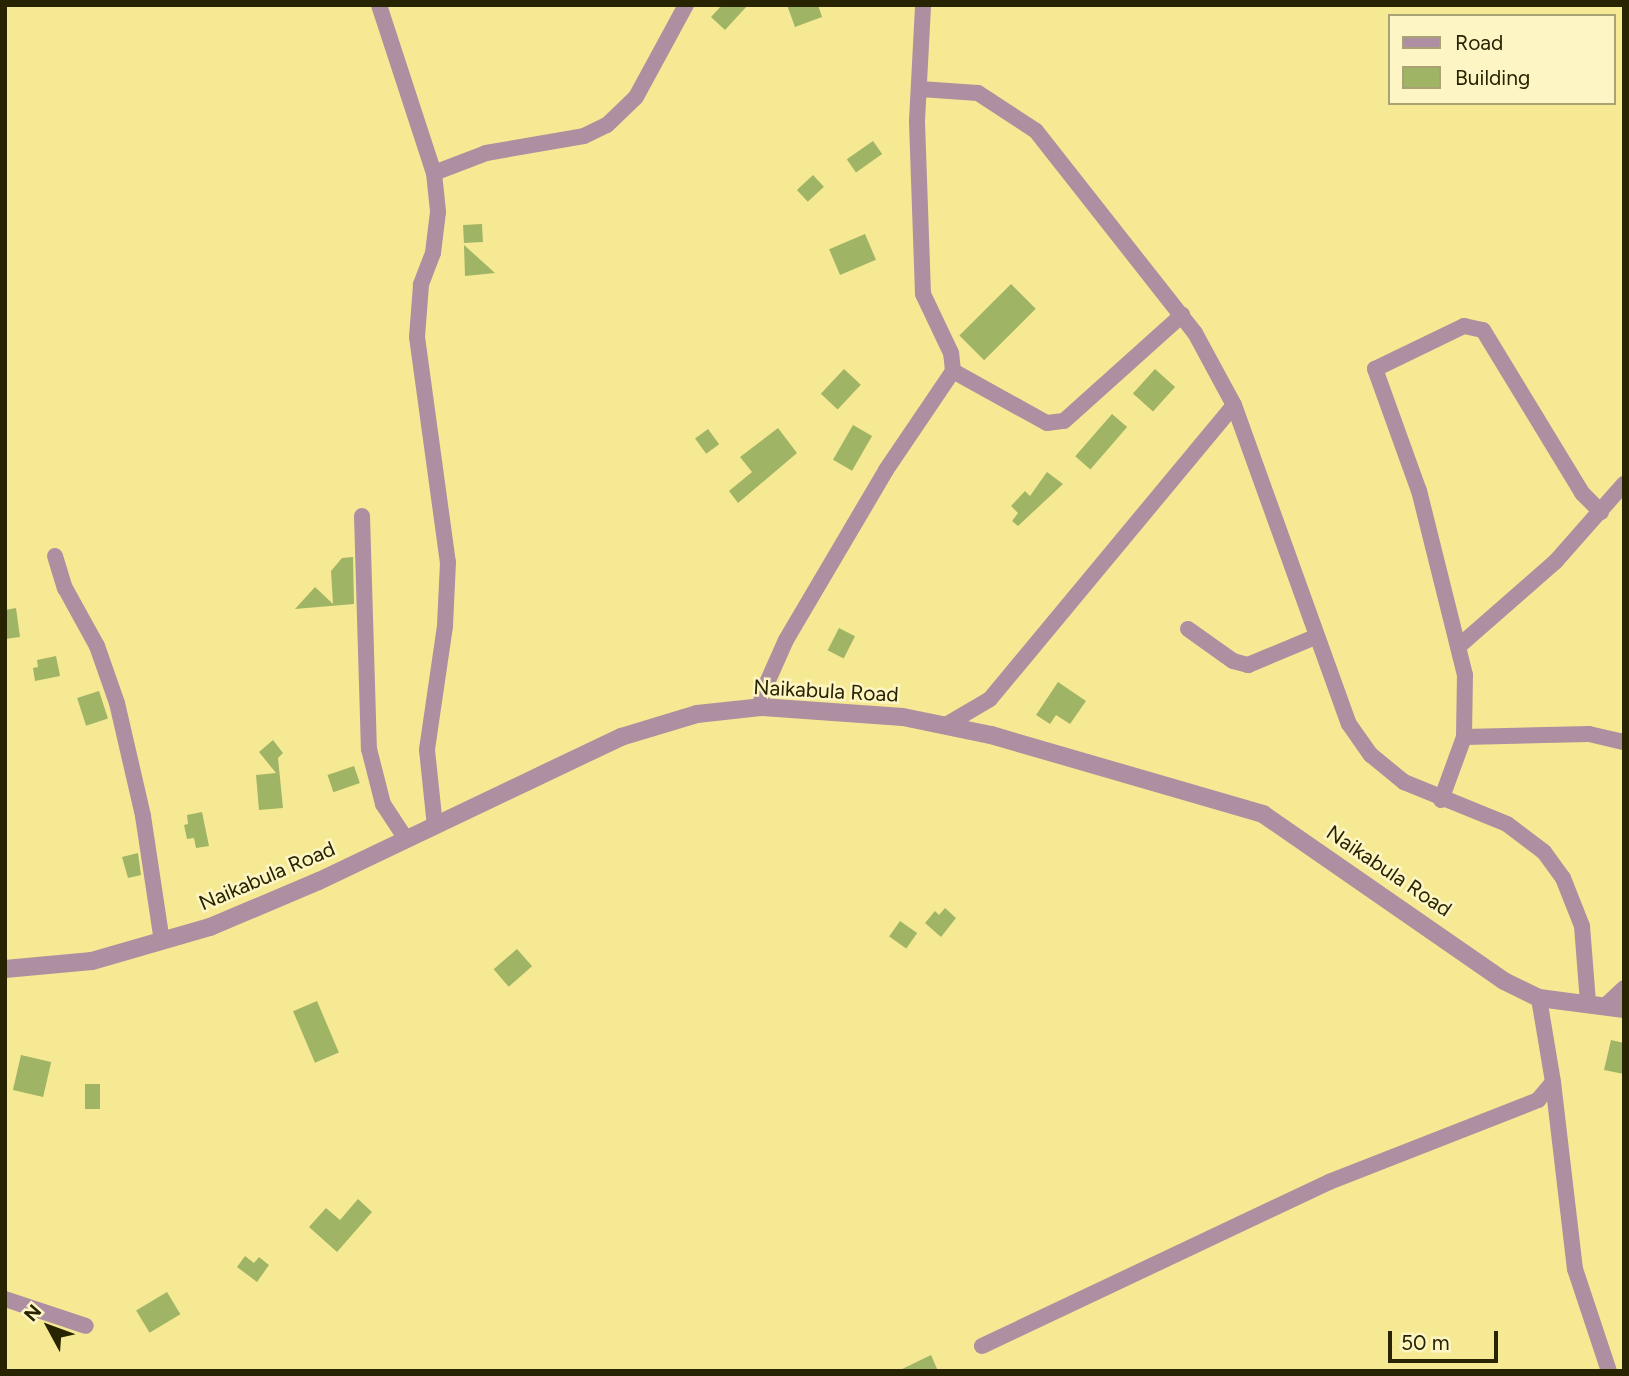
<!DOCTYPE html>
<style>
body{margin:0}
#map{position:relative;width:1629px;height:1376px;overflow:hidden;background:#f6e994;font-family:Figtree,sans-serif}
div>[style]{position:absolute}
.building>*{inset:0;background:#a0b465;transform-origin:0 0}
.minor>*{height:16px;margin:-8px;padding:0 8px;transform-origin:8px;border-radius:8px;background:#ad8fa1}
.tertiary>*{height:18px;margin:-9px;padding:0 9px;transform-origin:9px;border-radius:9px;background:#ad8fa1}
span{translate:-50% -50%;white-space:nowrap;text-align:center;line-height:1.15;-webkit-text-stroke:5px #fdf6c4;paint-order:stroke}
.street-label{font-size:21px;color:#282300}
.frame{position:absolute;inset:0;border:7px solid #282300;pointer-events:none}
.legend{position:absolute;left:1388px;top:14px;width:228px;height:91px;box-sizing:border-box;background:#fdf6c4;border:2px solid #a8a276;margin:0;padding:9px 12px;list-style:none;font-size:21px;color:#282300}
.legend li{display:flex;align-items:center;gap:14px;height:35px}
.legend b{width:35px;border:2px solid #a8a276}
.north{position:absolute;left:14px;top:1292px;width:70px;height:70px;-webkit-text-stroke:5px #fdf6c4;paint-order:stroke;rotate:311deg;font-size:19px;font-weight:700;line-height:28px;text-align:center;color:#282300}
.north::after{content:'';display:block;margin:auto;width:24px;height:32px;background:#282300;clip-path:polygon(50% 0,100% 100%,50% 72%,0 100%)}
.scale{position:absolute;left:1388px;top:1331px;width:110px;height:32px;box-sizing:border-box;border:4px solid #282300;border-top:0;padding-left:9px;font-size:21px;line-height:24px;white-space:nowrap;color:#282300;-webkit-text-stroke:5px #fdf6c4;paint-order:stroke}
</style>
<div id="map">
<div class="building">
<i style="clip-path:polygon(722px 5px,748px 5px,725px 30px,711px 17px)"></i>
<i style="clip-path:polygon(787px 5px,818px 5px,822px 17px,795px 27px)"></i>
<i style="left:873px;top:141px;width:16px;height:32px;rotate:55deg"></i>
<i style="left:813px;top:175px;width:16px;height:22px;rotate:47deg"></i>
<i style="left:482px;top:224px;width:18px;height:19px;rotate:87deg"></i>
<i style="left:865px;top:234px;width:28px;height:39px;rotate:67deg"></i>
<i style="clip-path:polygon(464px 245px,495px 273px,465px 276px)"></i>
<i style="left:1011px;top:284px;width:35px;height:73px;rotate:45deg"></i>
<i style="left:844px;top:369px;width:23px;height:34px;rotate:43deg"></i>
<i style="left:1155px;top:369px;width:27px;height:33px;rotate:42deg"></i>
<i style="left:1112px;top:414px;width:20px;height:56px;rotate:41deg"></i>
<i style="left:853px;top:425px;width:22px;height:40px;rotate:30deg"></i>
<i style="clip-path:polygon(778px 428px,797px 453px,738px 503px,729px 491px,752px 472px,740px 457px)"></i>
<i style="left:708px;top:429px;width:19px;height:16px;rotate:54deg"></i>
<i style="clip-path:polygon(1047px 472px,1063px 484px,1018px 526px,1012px 521px,1018px 513px,1011px 506px,1025px 491px,1030px 496px)"></i>
<i style="clip-path:polygon(353px 557px,354px 604px,295px 609px,315px 587px,333px 604px,331px 571px,342px 558px)"></i>
<i style="clip-path:polygon(16px 608px,20px 637px,5px 639px,5px 610px)"></i>
<i style="left:839px;top:628px;width:18px;height:25px;rotate:27deg"></i>
<i style="clip-path:polygon(56px 656px,60px 676px,35px 681px,33px 668px,38px 667px,37px 660px)"></i>
<i style="clip-path:polygon(1058px 682px,1086px 701px,1070px 724px,1056px 715px,1050px 724px,1036px 715px)"></i>
<i style="left:99px;top:691px;width:29px;height:23px;rotate:72deg"></i>
<i style="clip-path:polygon(273px 740px,283px 753px,278px 758px,283px 808px,259px 810px,256px 775px,276px 773px,259px 752px)"></i>
<i style="left:354px;top:766px;width:18px;height:28px;rotate:71deg"></i>
<i style="clip-path:polygon(202px 812px,209px 846px,196px 848px,194px 838px,187px 839px,184px 825px,188px 824px,187px 815px)"></i>
<i style="clip-path:polygon(138px 853px,141px 875px,128px 878px,122px 857px)"></i>
<i style="clip-path:polygon(945px 908px,956px 918px,941px 937px,925px 923px,935px 911px,939px 915px)"></i>
<i style="left:900px;top:921px;width:21px;height:19px;rotate:35deg"></i>
<i style="left:517px;top:949px;width:23px;height:31px;rotate:49deg"></i>
<i style="left:317px;top:1001px;width:56px;height:26px;rotate:67deg"></i>
<i style="clip-path:polygon(1611px 1040px,1624px 1043px,1624px 1074px,1604px 1070px)"></i>
<i style="left:21px;top:1055px;width:31px;height:36px;rotate:13deg"></i>
<i style="left:85px;top:1084px;width:15px;height:25px"></i>
<i style="clip-path:polygon(358px 1199px,372px 1212px,337px 1252px,309px 1227px,326px 1208px,340px 1220px)"></i>
<i style="clip-path:polygon(245px 1256px,254px 1263px,259px 1257px,269px 1265px,257px 1282px,237px 1267px)"></i>
<i style="left:167px;top:1292px;width:26px;height:36px;rotate:59deg"></i>
<i style="clip-path:polygon(931px 1355px,938px 1371px,898px 1371px)"></i>
</div>
<div class="minor">
<i style="left:379px;top:5px;width:177px;rotate:71.9deg"></i>
<i style="left:434px;top:173px;width:39px;rotate:84deg"></i>
<i style="left:438px;top:212px;width:41px;rotate:97deg"></i>
<i style="left:433px;top:253px;width:34px;rotate:111deg"></i>
<i style="left:421px;top:285px;width:52px;rotate:94.4deg"></i>
<i style="left:417px;top:337px;width:227px;rotate:82.2deg"></i>
<i style="left:448px;top:562px;width:64px;rotate:92.7deg"></i>
<i style="left:445px;top:626px;width:125px;rotate:98.3deg"></i>
<i style="left:427px;top:750px;width:76px;rotate:84deg"></i>
<i style="left:920px;top:89px;width:58px;rotate:3.9deg"></i>
<i style="left:978px;top:93px;width:69px;rotate:33.2deg"></i>
<i style="left:1036px;top:131px;width:257px;rotate:51.8deg"></i>
<i style="left:1195px;top:333px;width:82px;rotate:61.6deg"></i>
<i style="left:1234px;top:405px;width:339px;rotate:70.2deg"></i>
<i style="left:1349px;top:724px;width:38px;rotate:55deg"></i>
<i style="left:1371px;top:755px;width:43px;rotate:39.3deg"></i>
<i style="left:1404px;top:782px;width:111px;rotate:22.2deg"></i>
<i style="left:1507px;top:824px;width:46px;rotate:37.1deg"></i>
<i style="left:1544px;top:852px;width:32px;rotate:54deg"></i>
<i style="left:1563px;top:878px;width:52px;rotate:68.4deg"></i>
<i style="left:1582px;top:926px;width:77px;rotate:85.5deg"></i>
<i style="left:434px;top:173px;width:56px;rotate:-21deg"></i>
<i style="left:486px;top:153px;width:99px;rotate:-9.8deg"></i>
<i style="left:584px;top:136px;width:25px;rotate:-26deg"></i>
<i style="left:607px;top:125px;width:40px;rotate:-44deg"></i>
<i style="left:636px;top:97px;width:105px;rotate:-61.5deg"></i>
<i style="left:953px;top:371px;width:107px;rotate:29deg"></i>
<i style="left:1047px;top:423px;width:17px;rotate:-7deg"></i>
<i style="left:1064px;top:421px;width:159px;rotate:-41.9deg"></i>
<i style="left:362px;top:516px;width:233px;rotate:88.3deg"></i>
<i style="left:369px;top:749px;width:57px;rotate:75.7deg"></i>
<i style="left:383px;top:804px;width:42px;rotate:56.7deg"></i>
<i style="left:55px;top:556px;width:34px;rotate:73deg"></i>
<i style="left:65px;top:588px;width:66px;rotate:61.1deg"></i>
<i style="left:97px;top:646px;width:60px;rotate:70.7deg"></i>
<i style="left:117px;top:703px;width:116px;rotate:77deg"></i>
<i style="left:143px;top:816px;width:126px;rotate:81.4deg"></i>
<i style="left:1188px;top:629px;width:55px;rotate:35.4deg"></i>
<i style="left:1233px;top:661px;width:16px;rotate:15deg"></i>
<i style="left:1248px;top:665px;width:73px;rotate:-22.7deg"></i>
<i style="left:1459px;top:646px;width:129px;rotate:-41.2deg"></i>
<i style="left:1556px;top:561px;width:103px;rotate:-48.6deg"></i>
<i style="left:761px;top:707px;width:13px;rotate:-86deg"></i>
<i style="left:762px;top:694px;width:59px;rotate:-66deg"></i>
<i style="left:786px;top:640px;width:197px;rotate:-59.5deg"></i>
<i style="left:886px;top:470px;width:120px;rotate:-55.9deg"></i>
<i style="left:953px;top:371px;width:18px;rotate:-96deg"></i>
<i style="left:951px;top:353px;width:65px;rotate:-115.4deg"></i>
<i style="left:923px;top:294px;width:173px;rotate:-92deg"></i>
<i style="left:917px;top:121px;width:116px;rotate:-87deg"></i>
<i style="left:946px;top:725px;width:51px;rotate:-30.6deg"></i>
<i style="left:990px;top:699px;width:382px;rotate:-50.3deg"></i>
<i style="left:1464px;top:737px;width:125px;rotate:-1.4deg"></i>
<i style="left:1589px;top:734px;width:36px;rotate:13deg"></i>
<i style="left:1441px;top:800px;width:67px;rotate:-69.9deg"></i>
<i style="left:1464px;top:737px;width:62px;rotate:-89.1deg"></i>
<i style="left:1465px;top:675px;width:190px;rotate:-104deg"></i>
<i style="left:1419px;top:491px;width:130px;rotate:-109.8deg"></i>
<i style="left:1375px;top:369px;width:99px;rotate:-25.8deg"></i>
<i style="left:1464px;top:326px;width:19px;rotate:12deg"></i>
<i style="left:1483px;top:330px;width:191px;rotate:58.7deg"></i>
<i style="left:1582px;top:493px;width:27px;rotate:45deg"></i>
<i style="left:1607px;top:1004px;width:23px;rotate:-43deg"></i>
<i style="left:1553px;top:1082px;width:188px;rotate:83.3deg"></i>
<i style="left:1575px;top:1269px;width:108px;rotate:71.6deg"></i>
<i style="left:5px;top:1299px;width:85px;rotate:18.4deg"></i>
<i style="left:982px;top:1346px;width:384px;rotate:-25.3deg"></i>
<i style="left:1329px;top:1182px;width:225px;rotate:-21.4deg"></i>
<i style="left:1538px;top:1100px;width:23px;rotate:-50deg"></i>
<i style="left:1553px;top:1082px;width:85px;rotate:-99.5deg"></i>
</div>
<div class="tertiary">
<i style="left:5px;top:969px;width:87px;rotate:-5.3deg"></i>
<i style="left:92px;top:961px;width:123px;rotate:-16.1deg"></i>
<i style="left:210px;top:927px;width:118px;rotate:-22.9deg"></i>
<i style="left:319px;top:881px;width:335px;rotate:-25.5deg"></i>
<i style="left:621px;top:737px;width:79px;rotate:-16.8deg"></i>
<i style="left:697px;top:714px;width:64px;rotate:-6.2deg"></i>
<i style="left:761px;top:707px;width:142px;rotate:4deg"></i>
<i style="left:903px;top:717px;width:90px;rotate:11.6deg"></i>
<i style="left:991px;top:735px;width:283px;rotate:16.2deg"></i>
<i style="left:1263px;top:814px;width:293px;rotate:34.7deg"></i>
<i style="left:1504px;top:981px;width:39px;rotate:26deg"></i>
<i style="left:1539px;top:998px;width:86px;rotate:7.4deg"></i>
</div>
<div class="street-label">
<span style="left:826px;top:691px;rotate:3deg">Naikabula Road</span>
<span style="left:1389px;top:871px;rotate:34deg">Naikabula Road</span>
<span style="left:267px;top:876px;rotate:-23deg">Naikabula Road</span>
</div>
<div class="frame"></div>
<ul class="legend">
<li><b style="height:9px;background:#ad8fa1"></b>Road</li>
<li><b style="height:19px;background:#a0b465"></b>Building</li>
</ul>
<div class="north">N</div>
<div class="scale">50 m</div>
</div>
